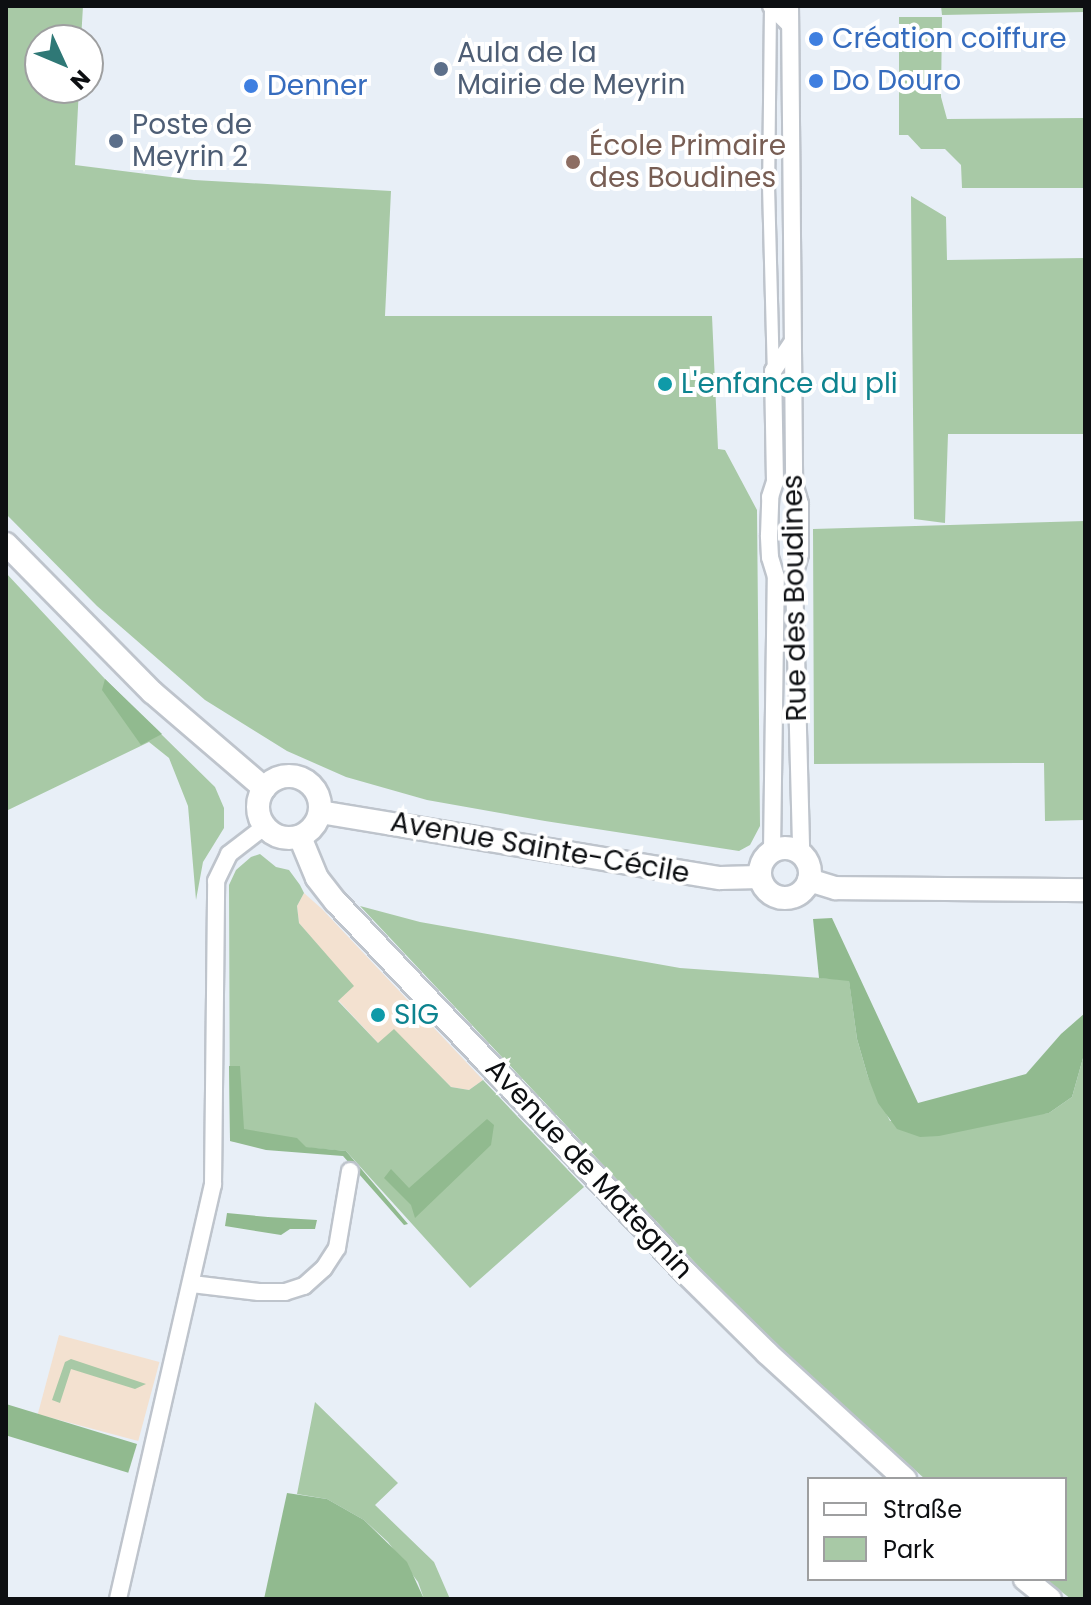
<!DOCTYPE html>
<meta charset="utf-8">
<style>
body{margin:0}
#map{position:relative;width:1091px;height:1605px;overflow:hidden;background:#e8eff7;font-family:Poppins,sans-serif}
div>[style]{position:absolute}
.industrial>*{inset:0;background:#f3e1d0;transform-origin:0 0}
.green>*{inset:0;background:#a8c9a6}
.forest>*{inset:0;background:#91ba8f;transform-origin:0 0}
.roads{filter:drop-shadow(2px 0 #bec4cc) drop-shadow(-2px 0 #bec4cc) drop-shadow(0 2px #bec4cc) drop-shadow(0 -2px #bec4cc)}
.pedestrian>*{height:11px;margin:-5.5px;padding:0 5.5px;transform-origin:5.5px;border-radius:5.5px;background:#fff}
.minor>*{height:16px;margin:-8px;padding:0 8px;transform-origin:8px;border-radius:8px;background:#fff}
.secondary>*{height:22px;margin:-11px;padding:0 11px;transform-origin:11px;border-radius:11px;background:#fff}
.secondary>.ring{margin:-11px;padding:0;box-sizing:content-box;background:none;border:22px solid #fff;border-radius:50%}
.dots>*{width:22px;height:22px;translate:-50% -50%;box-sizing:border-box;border:4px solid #fff;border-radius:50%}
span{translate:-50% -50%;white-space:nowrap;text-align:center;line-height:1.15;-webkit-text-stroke:8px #fff;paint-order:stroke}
.shop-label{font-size:28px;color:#366cbe}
.left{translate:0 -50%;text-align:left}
.service-label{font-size:28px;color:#4e5e75}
.education-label{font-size:28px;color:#785e54}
.culture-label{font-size:28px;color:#0d838f}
.street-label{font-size:28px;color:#0d0f12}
.frame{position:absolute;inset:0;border:8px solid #0d0f12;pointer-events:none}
.legend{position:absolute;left:807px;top:1477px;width:260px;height:104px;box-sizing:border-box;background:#fff;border:2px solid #9e9fa0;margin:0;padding:10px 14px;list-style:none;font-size:24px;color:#0d0f12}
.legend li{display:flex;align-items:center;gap:16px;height:40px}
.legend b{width:40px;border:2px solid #9e9fa0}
.north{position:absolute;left:24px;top:24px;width:80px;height:80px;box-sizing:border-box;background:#fff;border:2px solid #9e9fa0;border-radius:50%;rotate:134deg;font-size:22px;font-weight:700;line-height:32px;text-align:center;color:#0d0f12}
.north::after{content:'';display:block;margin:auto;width:28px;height:36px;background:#2f7876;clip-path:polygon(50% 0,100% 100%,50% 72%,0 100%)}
</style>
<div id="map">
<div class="industrial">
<i style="clip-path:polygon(304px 893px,322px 909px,483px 1080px,469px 1090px,451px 1087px,394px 1030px,379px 1044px,338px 1000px,353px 986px,299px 923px,297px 906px)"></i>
<i style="left:59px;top:1335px;width:104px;height:82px;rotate:15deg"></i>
</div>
<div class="green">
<i style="clip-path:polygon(6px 6px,83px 6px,81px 40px,40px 40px,40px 88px,79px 88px,75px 165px,194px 180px,391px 191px,385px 316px,712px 316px,718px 449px,725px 450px,757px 510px,760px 826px,750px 845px,739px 851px,545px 821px,427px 800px,346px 777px,287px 751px,205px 700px,97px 606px,6px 514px)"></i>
<i style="clip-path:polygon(941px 6px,1085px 6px,1085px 12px,942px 15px)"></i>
<i style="clip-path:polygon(899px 17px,942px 17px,941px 97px,947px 119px,1085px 118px,1085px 188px,962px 188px,961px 165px,945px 149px,921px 149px,908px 135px,899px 135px)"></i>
<i style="clip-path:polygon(911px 196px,946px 217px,947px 260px,1085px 258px,1085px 434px,948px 434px,945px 523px,914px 519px)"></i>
<i style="clip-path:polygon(1085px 521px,1085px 820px,1045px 821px,1044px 763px,814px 764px,813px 529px)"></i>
<i style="clip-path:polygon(6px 573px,105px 679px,215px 787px,224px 808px,224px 828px,203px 862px,196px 900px,188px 806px,169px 758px,149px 742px,6px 811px)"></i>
<i style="clip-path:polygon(260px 854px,276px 867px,289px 870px,300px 885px,304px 893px,297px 906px,299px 923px,354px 986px,338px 1001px,378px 1043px,394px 1029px,451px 1087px,469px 1090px,483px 1080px,584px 1187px,470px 1288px,346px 1151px,230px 1141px,229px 885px,236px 870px,251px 857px)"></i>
<i style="clip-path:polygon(360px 906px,420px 922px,680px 968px,849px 980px,857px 1039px,868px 1077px,890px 1121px,1017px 1117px,1049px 1113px,1072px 1097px,1085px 1051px,1085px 1599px,1071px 1599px,1045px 1579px,1065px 1579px,1065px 1479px,925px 1479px,799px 1367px,702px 1270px)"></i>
<i style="clip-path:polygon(71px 1359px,146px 1384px,135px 1389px,71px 1369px,60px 1403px,52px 1400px,65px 1362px)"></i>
<i style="clip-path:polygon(315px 1402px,398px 1483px,375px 1505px,434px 1562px,450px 1599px,424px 1599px,418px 1582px,388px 1542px,364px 1520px,327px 1499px,297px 1494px)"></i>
</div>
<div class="forest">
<i style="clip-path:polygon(105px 679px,162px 734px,141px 745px,102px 690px)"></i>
<i style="clip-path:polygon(832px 918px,918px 1103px,1026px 1074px,1061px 1034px,1085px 1013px,1085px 1051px,1072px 1097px,1049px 1113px,939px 1136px,920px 1137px,897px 1129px,878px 1103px,868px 1077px,857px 1039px,849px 981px,819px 978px,813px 919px)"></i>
<i style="clip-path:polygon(229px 1066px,240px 1066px,244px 1129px,297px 1138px,306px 1147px,346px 1151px,408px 1224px,404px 1225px,343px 1156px,266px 1150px,230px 1141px)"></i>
<i style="clip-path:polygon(487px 1119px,494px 1125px,491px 1145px,415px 1218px,411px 1205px,384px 1178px,391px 1169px,409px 1188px)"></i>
<i style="clip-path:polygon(227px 1213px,268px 1217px,317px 1220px,315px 1229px,290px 1229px,281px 1235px,225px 1226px)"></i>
<i style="left:6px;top:1404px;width:137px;height:30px;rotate:17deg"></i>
<i style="clip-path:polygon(287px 1493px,327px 1499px,364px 1520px,407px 1562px,424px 1599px,264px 1599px)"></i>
</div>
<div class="roads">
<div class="pedestrian">
<i style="left:770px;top:6px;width:179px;rotate:90.6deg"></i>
<i style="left:768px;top:185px;width:186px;rotate:88.5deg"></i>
</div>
<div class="minor">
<i style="left:771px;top:6px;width:27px;rotate:45deg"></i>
<i style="left:790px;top:6px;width:477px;rotate:89.5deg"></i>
<i style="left:794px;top:483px;width:22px;rotate:74deg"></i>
<i style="left:800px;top:504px;width:50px;rotate:90deg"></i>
<i style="left:800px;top:554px;width:24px;rotate:105deg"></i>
<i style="left:794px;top:577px;width:276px;rotate:88.5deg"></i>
<i style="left:772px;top:851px;width:274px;rotate:-89.2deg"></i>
<i style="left:776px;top:577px;width:21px;rotate:-107deg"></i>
<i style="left:770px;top:557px;width:22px;rotate:-93deg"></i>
<i style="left:769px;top:535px;width:38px;rotate:-88deg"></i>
<i style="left:770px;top:497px;width:16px;rotate:-72deg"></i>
<i style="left:775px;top:482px;width:111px;rotate:-91deg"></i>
<i style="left:773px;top:371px;width:34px;rotate:-56deg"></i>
<i style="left:192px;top:1284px;width:67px;rotate:6.8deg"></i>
<i style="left:259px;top:1292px;width:26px"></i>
<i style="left:285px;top:1292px;width:20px;rotate:-18deg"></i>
<i style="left:304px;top:1286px;width:27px;rotate:-42deg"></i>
<i style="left:324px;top:1268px;width:24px;rotate:-57deg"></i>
<i style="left:337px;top:1248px;width:78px;rotate:-80.4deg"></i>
<i style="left:118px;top:1599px;width:425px;rotate:-77.1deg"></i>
<i style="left:213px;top:1185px;width:304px;rotate:-89.4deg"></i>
<i style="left:216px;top:881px;width:30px;rotate:-64deg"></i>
<i style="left:229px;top:854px;width:44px;rotate:-37.6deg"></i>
</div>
<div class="secondary">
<i style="left:6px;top:544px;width:208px;rotate:45.4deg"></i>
<i style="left:152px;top:692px;width:148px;rotate:40.6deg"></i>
<i class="ring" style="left:258px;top:776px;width:40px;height:40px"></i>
<i style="left:320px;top:812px;width:405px;rotate:9.4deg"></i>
<i style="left:720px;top:878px;width:40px;rotate:-1.4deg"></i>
<i style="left:300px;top:837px;width:44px;rotate:67.5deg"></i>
<i style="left:317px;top:878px;width:31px;rotate:52deg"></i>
<i style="left:336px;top:902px;width:511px;rotate:46.66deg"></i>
<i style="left:687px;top:1274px;width:112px;rotate:44.6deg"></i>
<i style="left:767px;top:1353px;width:187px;rotate:42.4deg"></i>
<i class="ring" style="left:760px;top:848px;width:28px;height:28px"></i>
<i style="left:809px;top:880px;width:28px;rotate:17deg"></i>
<i style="left:836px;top:888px;width:249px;rotate:0.5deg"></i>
<i style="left:1025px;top:1579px;width:32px;rotate:39deg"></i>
</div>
</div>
<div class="dots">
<i style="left:816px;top:39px;background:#3f7fe0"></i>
<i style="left:441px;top:69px;background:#5c6f8a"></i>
<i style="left:816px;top:81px;background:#3f7fe0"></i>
<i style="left:251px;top:86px;background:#3f7fe0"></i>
<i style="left:116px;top:141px;background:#5c6f8a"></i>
<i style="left:573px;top:162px;background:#8d6e63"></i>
<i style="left:665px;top:384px;background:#0f9aa8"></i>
<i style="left:378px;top:1015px;background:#0f9aa8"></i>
</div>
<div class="shop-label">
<span class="left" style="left:832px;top:39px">Création coiffure</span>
<span class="left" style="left:832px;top:81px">Do Douro</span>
<span class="left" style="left:267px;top:86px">Denner</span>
</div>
<div class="service-label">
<span class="left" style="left:457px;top:69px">Aula de la<br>Mairie de Meyrin</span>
<span class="left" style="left:132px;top:141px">Poste de<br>Meyrin 2</span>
</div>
<div class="education-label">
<span class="left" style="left:589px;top:162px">École Primaire<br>des Boudines</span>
</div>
<div class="culture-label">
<span class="left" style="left:681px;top:384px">L'enfance du pli</span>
<span class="left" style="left:394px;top:1015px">SIG</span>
</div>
<div class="street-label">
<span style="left:795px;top:598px;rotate:-91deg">Rue des Boudines</span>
<span style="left:540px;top:848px;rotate:10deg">Avenue Sainte-Cécile</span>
<span style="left:589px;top:1169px;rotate:47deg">Avenue de Mategnin</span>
</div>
<div class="frame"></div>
<ul class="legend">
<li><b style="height:10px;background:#fff"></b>Straße</li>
<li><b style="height:22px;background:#a8c9a6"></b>Park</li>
</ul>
<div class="north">N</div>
</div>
